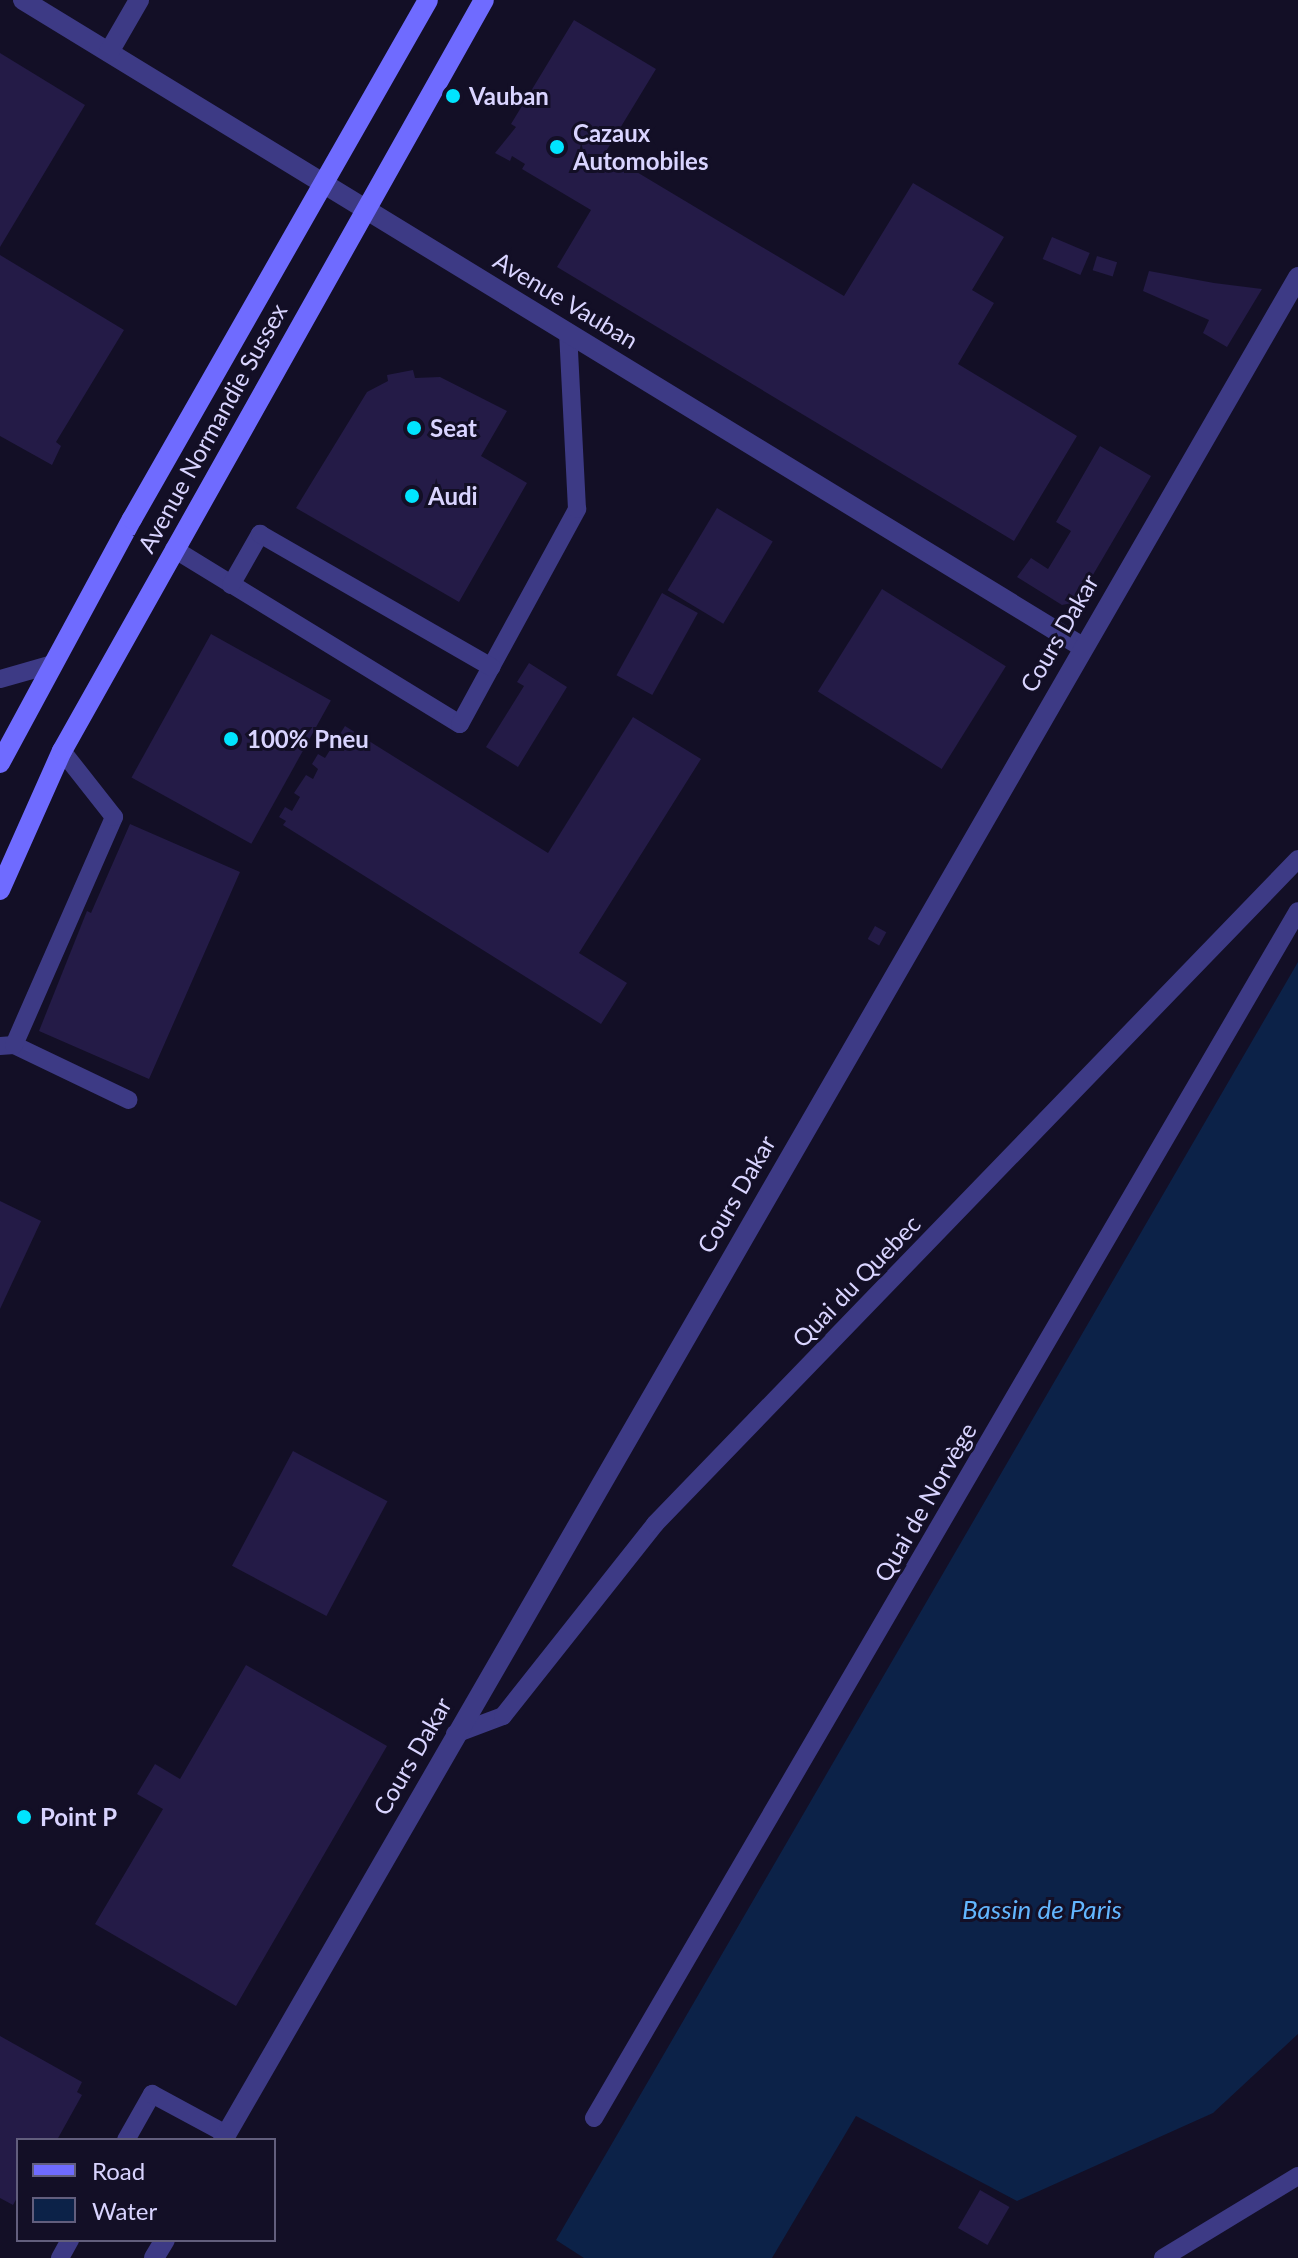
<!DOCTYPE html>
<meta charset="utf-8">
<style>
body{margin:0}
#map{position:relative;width:1298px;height:2258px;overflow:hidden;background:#130f26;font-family:Lato,sans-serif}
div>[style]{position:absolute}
.water>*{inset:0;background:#0c2248}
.building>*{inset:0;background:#241b47;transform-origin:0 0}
.lane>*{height:18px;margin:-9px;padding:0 9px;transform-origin:9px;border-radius:9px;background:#3d3a85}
.street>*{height:20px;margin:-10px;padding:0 10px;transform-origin:10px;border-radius:10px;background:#3d3a85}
.secondary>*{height:20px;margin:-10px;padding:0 10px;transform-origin:10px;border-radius:10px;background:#6f6bff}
.dots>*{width:22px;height:22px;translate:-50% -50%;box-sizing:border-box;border:4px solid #130f26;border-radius:50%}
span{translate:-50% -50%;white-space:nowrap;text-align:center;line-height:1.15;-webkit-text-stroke:6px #130f26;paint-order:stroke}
.poi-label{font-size:24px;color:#d9d4ff;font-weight:700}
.left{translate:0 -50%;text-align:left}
.street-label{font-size:24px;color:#d9d4ff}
.water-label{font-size:26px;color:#62b6ff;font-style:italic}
.legend{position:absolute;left:16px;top:2138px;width:260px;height:104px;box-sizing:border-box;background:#130f26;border:2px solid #625e7d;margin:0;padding:10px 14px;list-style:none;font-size:24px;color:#d9d4ff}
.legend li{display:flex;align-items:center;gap:16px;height:40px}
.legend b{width:40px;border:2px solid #625e7d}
</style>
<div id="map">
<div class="water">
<i style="clip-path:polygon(1298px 962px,1298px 2034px,1213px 2113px,1017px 2201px,856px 2116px,772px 2258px,584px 2258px,556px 2240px)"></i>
</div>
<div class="building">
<i style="clip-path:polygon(574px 20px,656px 69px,605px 153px,844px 296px,913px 183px,1004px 237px,972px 290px,994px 303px,958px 364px,1077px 436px,1014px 541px,557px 267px,591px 210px,522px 169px,525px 164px,512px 156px,510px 161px,495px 153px,516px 127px,511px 124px)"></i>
<i style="clip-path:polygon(0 53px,85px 105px,0 247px)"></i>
<i style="left:1052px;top:237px;width:41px;height:24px;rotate:23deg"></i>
<i style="clip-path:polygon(0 255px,124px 330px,56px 442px,61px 446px,52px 465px,0 436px)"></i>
<i style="left:1097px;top:256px;width:21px;height:15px;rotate:17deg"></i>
<i style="clip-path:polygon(1149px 271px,1214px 283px,1262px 289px,1227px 347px,1203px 333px,1209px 320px,1143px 291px)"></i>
<i style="clip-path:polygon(413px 370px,415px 378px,440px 377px,507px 411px,481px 456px,527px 483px,459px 602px,296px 508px,367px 392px,388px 381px,387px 375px)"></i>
<i style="clip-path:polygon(1100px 446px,1151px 476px,1077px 602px,1062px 605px,1017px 577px,1031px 558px,1048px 569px,1071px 531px,1056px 522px)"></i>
<i style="left:717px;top:508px;width:65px;height:96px;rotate:31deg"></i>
<i style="left:882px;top:589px;width:146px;height:121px;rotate:32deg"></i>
<i style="left:662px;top:593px;width:41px;height:94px;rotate:29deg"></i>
<i style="left:211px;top:634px;width:137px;height:164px;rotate:29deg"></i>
<i style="clip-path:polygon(529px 663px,567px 687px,518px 767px,486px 747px,524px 686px,517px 682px)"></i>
<i style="clip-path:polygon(633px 717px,701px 759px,579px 953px,627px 983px,601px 1024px,283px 825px,286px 821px,279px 817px,285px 807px,292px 811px,300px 797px,294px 793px,306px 775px,313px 779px,318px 769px,312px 764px,318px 754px,325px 758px,345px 726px,548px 853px)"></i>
<i style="clip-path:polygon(130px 824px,240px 872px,149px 1079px,39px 1031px,87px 911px,91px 913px)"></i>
<i style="left:875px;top:926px;width:13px;height:15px;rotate:29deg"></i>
<i style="clip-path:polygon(0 1201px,41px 1221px,0 1309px)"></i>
<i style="left:293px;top:1451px;width:107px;height:130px;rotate:28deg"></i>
<i style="clip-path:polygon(246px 1665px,387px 1746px,236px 2006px,95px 1924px,163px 1809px,137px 1794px,155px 1764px,180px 1779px)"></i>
<i style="clip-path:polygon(0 2036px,82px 2082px,77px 2092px,82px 2095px,57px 2140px,18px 2140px,18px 2196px,13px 2205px,0 2198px)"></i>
<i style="left:980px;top:2190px;width:34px;height:44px;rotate:30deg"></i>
</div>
<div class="lane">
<i style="left:174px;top:549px;width:335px;rotate:31.5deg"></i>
<i style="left:460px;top:724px;width:245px;rotate:-61.4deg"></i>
<i style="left:577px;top:509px;width:177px;rotate:-92.9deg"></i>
<i style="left:231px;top:585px;width:59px;rotate:-60.4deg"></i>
<i style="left:260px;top:534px;width:267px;rotate:29.9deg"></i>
<i style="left:0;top:679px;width:55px;rotate:-15.8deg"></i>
<i style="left:14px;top:1045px;width:127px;rotate:25.6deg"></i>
<i style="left:0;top:1046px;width:14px;rotate:-4deg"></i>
<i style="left:14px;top:1045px;width:249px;rotate:-66.3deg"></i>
<i style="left:114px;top:817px;width:84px;rotate:-128.2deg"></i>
<i style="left:455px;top:1734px;width:51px;rotate:-20.6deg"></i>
<i style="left:503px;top:1716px;width:245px;rotate:-51.6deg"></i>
<i style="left:655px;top:1524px;width:925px;rotate:-45.96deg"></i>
<i style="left:594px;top:2118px;width:1397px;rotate:-59.75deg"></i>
<i style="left:126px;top:2140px;width:53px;rotate:-60.5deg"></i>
<i style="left:152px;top:2094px;width:84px;rotate:28.4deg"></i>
<i style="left:60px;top:2258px;width:21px;rotate:-61deg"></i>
<i style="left:1163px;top:2258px;width:158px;rotate:-31.3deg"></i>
</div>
<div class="street">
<i style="left:23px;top:0;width:1240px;rotate:31.41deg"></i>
<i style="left:109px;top:52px;width:60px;rotate:-60deg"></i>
<i style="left:223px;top:2140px;width:2151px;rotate:-60.01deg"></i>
<i style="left:154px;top:2258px;width:21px;rotate:-59deg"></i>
</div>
<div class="secondary">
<i style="left:0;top:763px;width:277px;rotate:-61.6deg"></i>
<i style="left:132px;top:519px;width:597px;rotate:-60.3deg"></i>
<i style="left:0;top:890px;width:152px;rotate:-66deg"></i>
<i style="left:62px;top:751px;width:861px;rotate:-60.67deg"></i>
</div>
<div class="dots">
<i style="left:453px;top:96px;background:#00e5ff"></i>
<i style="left:557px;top:147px;background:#00e5ff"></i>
<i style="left:414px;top:428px;background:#00e5ff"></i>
<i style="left:412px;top:496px;background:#00e5ff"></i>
<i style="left:231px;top:739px;background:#00e5ff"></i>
<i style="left:24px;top:1817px;background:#00e5ff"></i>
</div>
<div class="poi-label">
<span class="left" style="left:469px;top:96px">Vauban</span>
<span class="left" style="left:573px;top:147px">Cazaux<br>Automobiles</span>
<span class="left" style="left:430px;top:428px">Seat</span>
<span class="left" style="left:428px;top:496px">Audi</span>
<span class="left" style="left:247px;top:739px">100% Pneu</span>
<span class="left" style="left:40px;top:1817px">Point P</span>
</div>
<div class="street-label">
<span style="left:566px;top:300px;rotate:31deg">Avenue Vauban</span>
<span style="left:212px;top:428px;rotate:-61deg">Avenue Normandie Sussex</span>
<span style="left:1059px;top:633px;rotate:-60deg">Cours Dakar</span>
<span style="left:736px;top:1194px;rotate:-60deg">Cours Dakar</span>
<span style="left:856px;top:1281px;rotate:-46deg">Quai du Quebec</span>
<span style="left:925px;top:1502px;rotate:-60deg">Quai de Norvège</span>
<span style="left:412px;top:1756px;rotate:-60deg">Cours Dakar</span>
</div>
<div class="water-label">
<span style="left:1042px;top:1910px">Bassin de Paris</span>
</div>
<ul class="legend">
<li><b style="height:10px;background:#6f6bff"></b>Road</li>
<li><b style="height:22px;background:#0c2248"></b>Water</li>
</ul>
</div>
